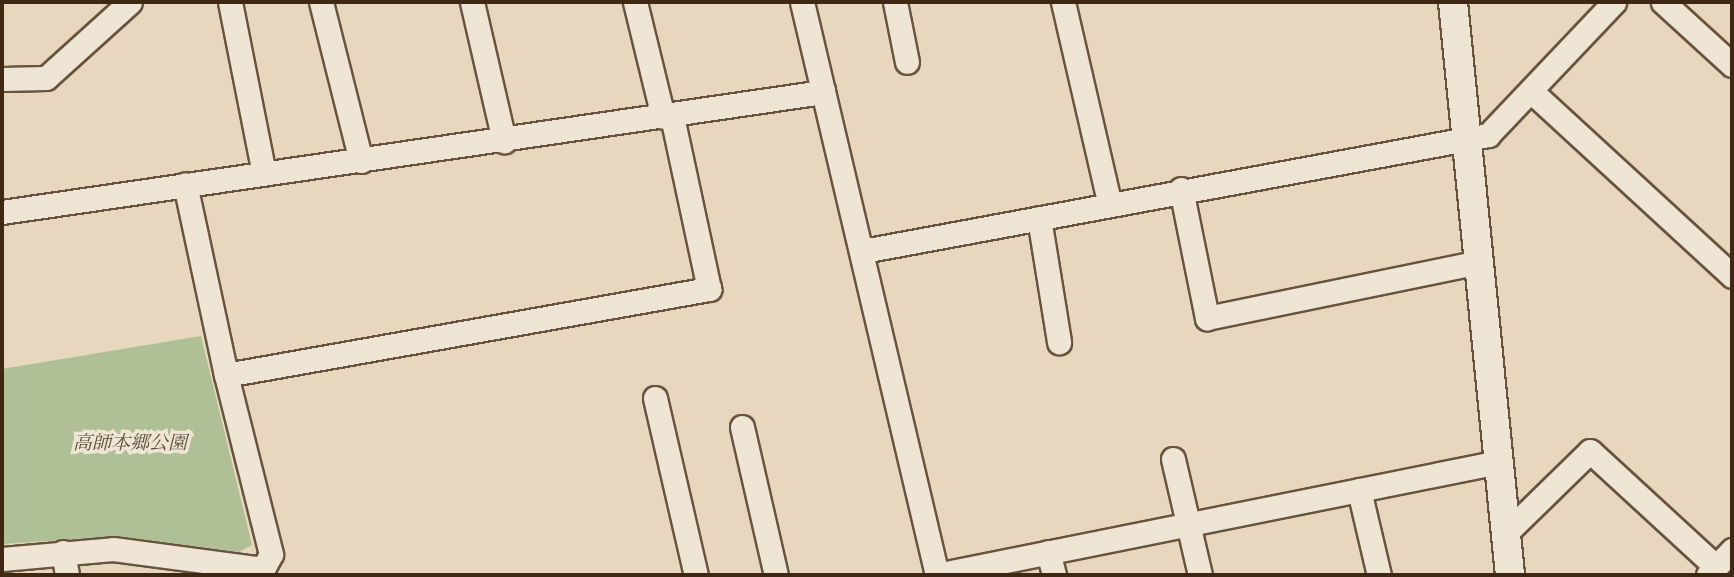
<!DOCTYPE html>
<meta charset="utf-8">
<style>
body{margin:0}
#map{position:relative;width:1734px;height:577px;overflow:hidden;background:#e7d7be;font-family:"Libre Caslon Text","Noto Serif JP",serif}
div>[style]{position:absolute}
.green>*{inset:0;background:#afbf96}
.roads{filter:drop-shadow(2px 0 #68543e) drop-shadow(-2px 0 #68543e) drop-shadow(0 2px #68543e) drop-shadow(0 -2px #68543e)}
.minor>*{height:23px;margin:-11.5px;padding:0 11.5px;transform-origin:11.5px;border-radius:11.5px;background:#efe5d5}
.tertiary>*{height:28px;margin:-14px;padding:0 14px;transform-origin:14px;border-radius:14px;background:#efe5d5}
span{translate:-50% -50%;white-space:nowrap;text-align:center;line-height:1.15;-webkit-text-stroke:7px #efe5d5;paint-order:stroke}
.park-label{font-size:19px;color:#5a4e34;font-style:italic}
.frame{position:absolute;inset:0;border:4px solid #3e2814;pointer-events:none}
</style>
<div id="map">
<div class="green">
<i style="clip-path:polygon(201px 336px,252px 545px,239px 552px,118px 536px,2px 544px,2px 369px)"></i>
</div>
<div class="roads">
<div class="minor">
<i style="left:230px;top:2px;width:175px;rotate:78.8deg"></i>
<i style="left:321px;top:2px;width:164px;rotate:75.9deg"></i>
<i style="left:472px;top:2px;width:143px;rotate:77deg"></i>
<i style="left:635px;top:2px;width:118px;rotate:76.3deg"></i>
<i style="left:802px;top:2px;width:589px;rotate:76.74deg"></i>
<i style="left:895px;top:2px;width:61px;rotate:78.7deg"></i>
<i style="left:1063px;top:2px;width:208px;rotate:77deg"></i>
<i style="left:1663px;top:2px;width:93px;rotate:42.4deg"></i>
<i style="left:2px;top:79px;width:44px;rotate:-1.3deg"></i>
<i style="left:46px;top:78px;width:113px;rotate:-42.1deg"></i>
<i style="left:1531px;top:91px;width:273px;rotate:42.6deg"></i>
<i style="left:1181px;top:189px;width:132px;rotate:78.6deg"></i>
<i style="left:1207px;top:318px;width:279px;rotate:-11.6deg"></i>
<i style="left:2px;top:212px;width:830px;rotate:-8.32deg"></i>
<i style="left:1039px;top:218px;width:126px;rotate:80.8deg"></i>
<i style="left:863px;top:251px;width:636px;rotate:-10.51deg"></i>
<i style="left:1488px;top:135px;width:183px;rotate:-46.5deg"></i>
<i style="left:226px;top:375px;width:491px;rotate:-10.1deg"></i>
<i style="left:709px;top:289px;width:177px;rotate:-102.1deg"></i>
<i style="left:655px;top:398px;width:182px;rotate:77deg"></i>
<i style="left:742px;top:427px;width:152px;rotate:77.1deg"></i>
<i style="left:1173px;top:459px;width:119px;rotate:76.9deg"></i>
<i style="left:1359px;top:490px;width:87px;rotate:76.8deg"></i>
<i style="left:1506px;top:533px;width:117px;rotate:-44.3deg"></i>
<i style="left:1590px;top:451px;width:171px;rotate:42.6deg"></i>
<i style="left:63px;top:552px;width:23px;rotate:80deg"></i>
<i style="left:1048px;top:552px;width:24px;rotate:75deg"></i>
<i style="left:2px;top:559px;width:111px;rotate:-5.1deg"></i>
<i style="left:113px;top:549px;width:151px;rotate:7.6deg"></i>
<i style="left:263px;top:569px;width:17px;rotate:-62deg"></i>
<i style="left:271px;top:554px;width:185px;rotate:-104.1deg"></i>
<i style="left:226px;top:375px;width:195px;rotate:-102.1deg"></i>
<i style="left:936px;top:575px;width:574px;rotate:-11.35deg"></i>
<i style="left:1708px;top:575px;width:35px;rotate:-46deg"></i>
</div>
<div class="tertiary">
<i style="left:1453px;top:2px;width:576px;rotate:84.32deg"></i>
</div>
</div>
<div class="park-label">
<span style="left:130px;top:443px">高師本郷公園</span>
</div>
<div class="frame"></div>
</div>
